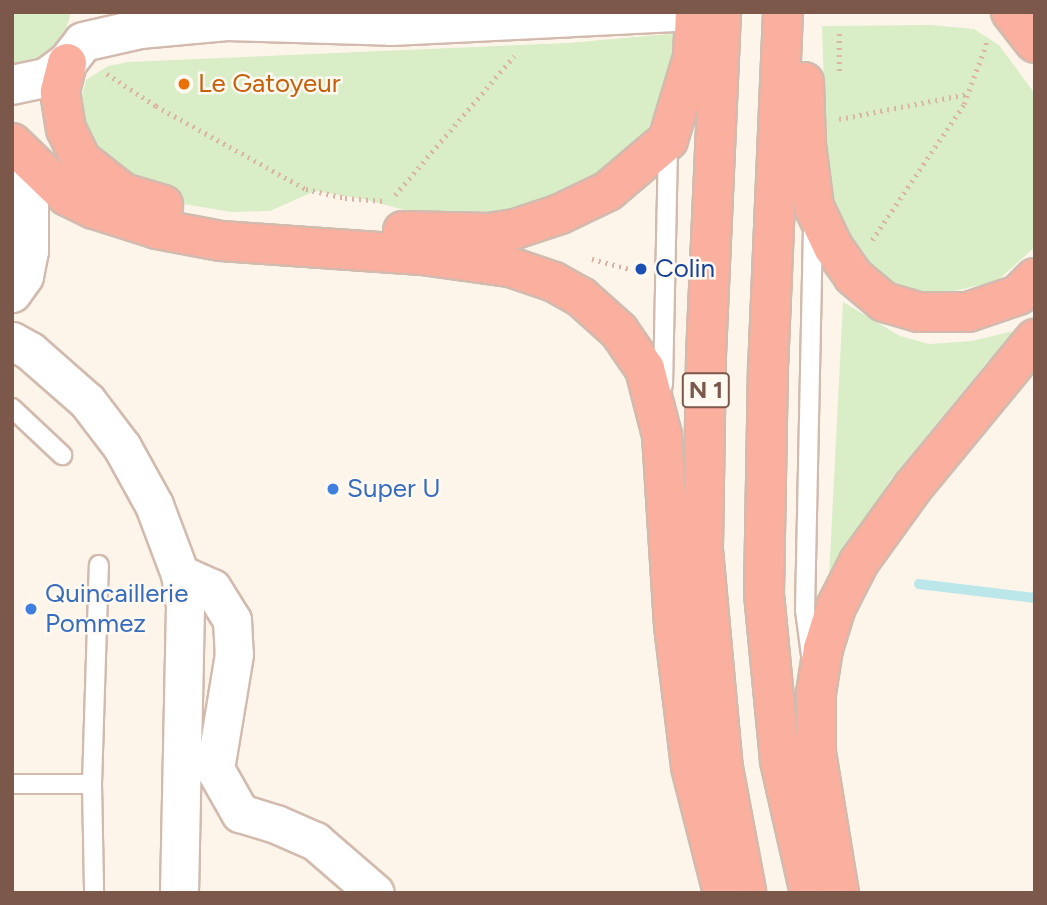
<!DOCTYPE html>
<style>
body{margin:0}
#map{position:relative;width:1047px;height:905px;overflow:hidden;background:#fef5ea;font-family:Figtree,sans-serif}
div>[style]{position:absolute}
.green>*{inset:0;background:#d9edc7}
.stream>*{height:10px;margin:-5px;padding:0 5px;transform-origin:5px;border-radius:5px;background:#bce7ea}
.path>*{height:4.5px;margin-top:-2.25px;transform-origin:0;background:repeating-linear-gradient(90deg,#dbb4a2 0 2px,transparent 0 7px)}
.roads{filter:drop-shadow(2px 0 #d2bbae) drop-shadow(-2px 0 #d2bbae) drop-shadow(0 2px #d2bbae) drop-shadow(0 -2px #d2bbae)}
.lane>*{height:18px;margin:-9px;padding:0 9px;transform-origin:9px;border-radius:9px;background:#fff}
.street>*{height:37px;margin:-18.5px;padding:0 18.5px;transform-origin:18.5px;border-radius:18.5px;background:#fff}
.secondary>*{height:38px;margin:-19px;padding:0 19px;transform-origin:19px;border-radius:19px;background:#fff}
.highway>*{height:38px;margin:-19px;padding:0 19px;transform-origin:19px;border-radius:19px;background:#fbaf9e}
.dots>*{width:19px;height:19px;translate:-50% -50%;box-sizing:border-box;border:4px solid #fff9f2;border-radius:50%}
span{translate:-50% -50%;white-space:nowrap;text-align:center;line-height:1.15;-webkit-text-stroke:5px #fff9f2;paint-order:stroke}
.shield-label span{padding:2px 5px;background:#fff9f2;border:2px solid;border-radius:5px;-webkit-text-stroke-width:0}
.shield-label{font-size:24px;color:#7c584b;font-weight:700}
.food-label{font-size:26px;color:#c56008}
.left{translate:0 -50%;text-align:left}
.transit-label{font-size:26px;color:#164399}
.shop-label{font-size:26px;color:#366cbe}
.frame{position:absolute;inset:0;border:14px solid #7c584b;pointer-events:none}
</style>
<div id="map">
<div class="green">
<i style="clip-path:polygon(12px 12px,70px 12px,70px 17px,63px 36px,50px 53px,33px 64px,12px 69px)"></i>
<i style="clip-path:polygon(931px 25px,974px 29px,999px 45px,1035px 94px,1035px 247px,997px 281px,942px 294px,901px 287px,881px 279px,859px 264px,837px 221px,827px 175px,822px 26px)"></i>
<i style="clip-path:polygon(680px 33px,674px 70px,639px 148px,587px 188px,498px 219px,442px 220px,363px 199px,315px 191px,270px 211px,231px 212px,172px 202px,136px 189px,87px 143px,79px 107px,86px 80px,108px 66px,128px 62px,568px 43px)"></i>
<i style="clip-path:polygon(843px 302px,900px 336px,929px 344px,972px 341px,1018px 330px,988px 361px,891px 479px,829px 578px)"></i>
</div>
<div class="stream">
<i style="left:919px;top:584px;width:117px;rotate:6.9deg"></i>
</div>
<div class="path">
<i style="left:839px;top:71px;width:38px;rotate:-90deg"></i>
<i style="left:107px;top:74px;width:59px;rotate:33.1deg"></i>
<i style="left:156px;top:106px;width:171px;rotate:29deg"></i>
<i style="left:306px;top:189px;width:40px;rotate:13deg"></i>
<i style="left:345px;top:198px;width:40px;rotate:4.3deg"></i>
<i style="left:839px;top:119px;width:131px;rotate:-11deg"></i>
<i style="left:395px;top:195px;width:183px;rotate:-49.4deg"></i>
<i style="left:872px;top:240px;width:164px;rotate:-55.9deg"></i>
<i style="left:964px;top:104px;width:63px;rotate:-69.6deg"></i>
<i style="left:986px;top:45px;width:6px;rotate:-99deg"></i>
<i style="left:592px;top:259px;width:51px;rotate:14.9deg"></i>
</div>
<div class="roads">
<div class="lane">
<i style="left:663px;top:385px;width:242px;rotate:-88.8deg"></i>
<i style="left:12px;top:408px;width:69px;rotate:43.2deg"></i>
<i style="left:811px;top:655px;width:45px;rotate:-97.6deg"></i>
<i style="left:805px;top:610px;width:385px;rotate:-88.8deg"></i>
<i style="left:12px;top:784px;width:80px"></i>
<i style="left:92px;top:784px;width:219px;rotate:-88.2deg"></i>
<i style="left:92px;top:784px;width:109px;rotate:88.9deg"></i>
</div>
<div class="street">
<i style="left:12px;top:293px;width:21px;rotate:-55deg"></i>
<i style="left:24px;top:276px;width:25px;rotate:-79deg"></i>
<i style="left:29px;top:251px;width:48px;rotate:-90deg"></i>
<i style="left:29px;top:203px;width:49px;rotate:-98.1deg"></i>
<i style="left:12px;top:341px;width:21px;rotate:29deg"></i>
<i style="left:30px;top:351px;width:76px;rotate:41.3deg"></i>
<i style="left:87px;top:401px;width:58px;rotate:52.7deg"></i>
<i style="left:122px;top:447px;width:66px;rotate:61.1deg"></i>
<i style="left:154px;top:505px;width:74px;rotate:69.4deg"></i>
<i style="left:180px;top:574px;width:32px;rotate:81deg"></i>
<i style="left:185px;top:606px;width:287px;rotate:91.2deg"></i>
<i style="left:180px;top:574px;width:35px;rotate:24deg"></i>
<i style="left:212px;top:588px;width:38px;rotate:58deg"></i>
<i style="left:232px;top:620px;width:34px;rotate:87deg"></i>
<i style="left:234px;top:654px;width:117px;rotate:99.4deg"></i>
<i style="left:215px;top:769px;width:51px;rotate:60.4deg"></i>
<i style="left:240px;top:813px;width:38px;rotate:17deg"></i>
<i style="left:276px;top:824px;width:43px;rotate:23.6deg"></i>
<i style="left:315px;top:841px;width:79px;rotate:40.9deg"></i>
</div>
<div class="secondary">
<i style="left:83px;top:42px;width:58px;rotate:-12.8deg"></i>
<i style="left:140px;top:29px;width:87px;rotate:-5.3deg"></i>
<i style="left:227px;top:21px;width:164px;rotate:1.7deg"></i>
<i style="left:391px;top:26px;width:284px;rotate:-2.8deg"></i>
<i style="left:12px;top:85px;width:35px;rotate:-12deg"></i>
<i style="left:46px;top:78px;width:26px;rotate:-36deg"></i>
<i style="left:67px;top:63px;width:24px;rotate:-52deg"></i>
</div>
<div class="highway">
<i style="left:721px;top:12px;width:344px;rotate:92.5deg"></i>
<i style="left:706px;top:356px;width:194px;rotate:90.9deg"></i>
<i style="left:703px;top:550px;width:219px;rotate:84.8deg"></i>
<i style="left:723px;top:768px;width:125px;rotate:79.4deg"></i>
<i style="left:783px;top:12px;width:352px;rotate:92.4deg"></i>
<i style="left:768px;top:364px;width:230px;rotate:91deg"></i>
<i style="left:764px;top:594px;width:168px;rotate:84.5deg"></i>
<i style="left:780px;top:761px;width:135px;rotate:77.2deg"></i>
<i style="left:1011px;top:12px;width:39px;rotate:52deg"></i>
<i style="left:67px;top:63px;width:30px;rotate:104deg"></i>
<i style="left:60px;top:92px;width:37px;rotate:81deg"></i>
<i style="left:66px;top:129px;width:34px;rotate:64deg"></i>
<i style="left:81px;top:160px;width:53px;rotate:38.2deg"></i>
<i style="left:123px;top:193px;width:42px;rotate:16.7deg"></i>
<i style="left:804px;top:82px;width:63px;rotate:88.2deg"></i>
<i style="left:806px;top:145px;width:63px;rotate:82.6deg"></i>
<i style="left:814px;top:207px;width:44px;rotate:64.6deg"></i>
<i style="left:833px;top:247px;width:35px;rotate:55deg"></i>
<i style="left:853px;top:276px;width:40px;rotate:40deg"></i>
<i style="left:884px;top:302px;width:35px;rotate:16deg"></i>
<i style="left:918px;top:312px;width:50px"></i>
<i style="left:968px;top:312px;width:53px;rotate:-18.8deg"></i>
<i style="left:1018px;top:295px;width:24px;rotate:-45deg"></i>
<i style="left:12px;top:143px;width:76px;rotate:43.9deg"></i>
<i style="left:67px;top:196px;width:30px;rotate:26deg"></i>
<i style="left:94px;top:209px;width:66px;rotate:17.6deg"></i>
<i style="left:157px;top:229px;width:65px;rotate:10.6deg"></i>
<i style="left:221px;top:241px;width:201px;rotate:4deg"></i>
<i style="left:422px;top:255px;width:89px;rotate:7.8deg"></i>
<i style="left:510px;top:267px;width:46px;rotate:18.8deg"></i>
<i style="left:554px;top:282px;width:31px;rotate:29deg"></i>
<i style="left:581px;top:297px;width:51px;rotate:41.8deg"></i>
<i style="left:619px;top:331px;width:46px;rotate:55.6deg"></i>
<i style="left:645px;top:369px;width:68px;rotate:75.6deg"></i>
<i style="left:662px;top:435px;width:191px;rotate:86.4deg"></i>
<i style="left:674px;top:626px;width:142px;rotate:83.1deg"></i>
<i style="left:691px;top:767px;width:130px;rotate:75.7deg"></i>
<i style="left:403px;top:231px;width:86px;rotate:1.3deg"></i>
<i style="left:489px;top:233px;width:26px;rotate:-9deg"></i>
<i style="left:515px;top:229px;width:47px;rotate:-18.4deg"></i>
<i style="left:560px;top:214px;width:53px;rotate:-25.6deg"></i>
<i style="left:608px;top:191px;width:79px;rotate:-40.4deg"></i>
<i style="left:668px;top:140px;width:87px;rotate:-73.2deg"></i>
<i style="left:693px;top:57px;width:45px;rotate:-87.5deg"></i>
<i style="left:839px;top:893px;width:142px;rotate:-99.3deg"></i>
<i style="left:816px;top:753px;width:60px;rotate:-90deg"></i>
<i style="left:816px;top:693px;width:45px;rotate:-81deg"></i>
<i style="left:823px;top:649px;width:44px;rotate:-72.8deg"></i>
<i style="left:836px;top:607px;width:51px;rotate:-62.9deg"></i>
<i style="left:859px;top:562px;width:92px;rotate:-54.2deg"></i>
<i style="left:913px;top:487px;width:192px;rotate:-50.5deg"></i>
</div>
</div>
<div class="dots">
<i style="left:184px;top:84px;background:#e8710a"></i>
<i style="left:641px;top:269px;background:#1a4fb4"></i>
<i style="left:333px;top:489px;background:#3f7fe0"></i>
<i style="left:31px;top:609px;background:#3f7fe0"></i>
</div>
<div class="shield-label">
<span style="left:706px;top:390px">N 1</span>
</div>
<div class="food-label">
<span class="left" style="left:198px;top:84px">Le Gatoyeur</span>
</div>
<div class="transit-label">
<span class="left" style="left:655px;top:269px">Colin</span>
</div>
<div class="shop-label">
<span class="left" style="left:347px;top:489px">Super U</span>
<span class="left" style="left:45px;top:609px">Quincaillerie<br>Pommez</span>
</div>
<div class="frame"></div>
</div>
